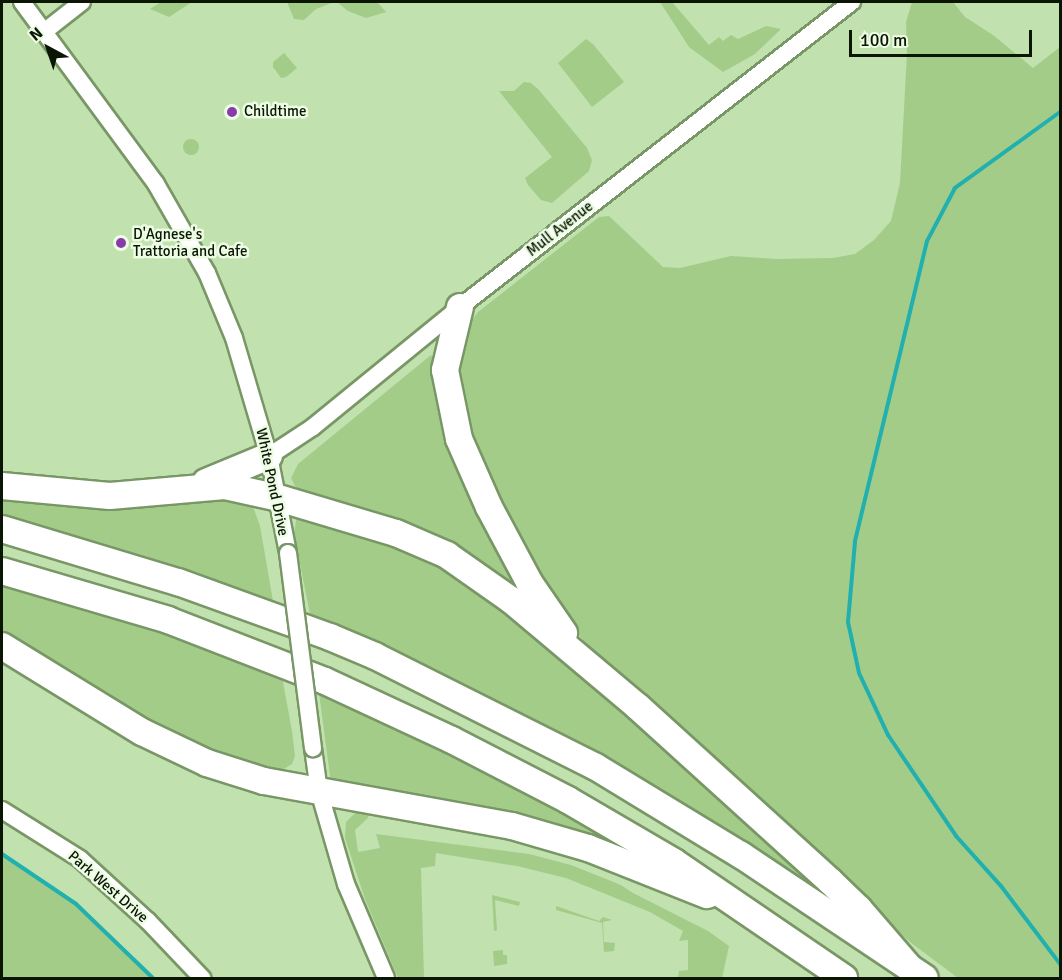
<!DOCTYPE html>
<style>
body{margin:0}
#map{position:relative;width:1062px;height:980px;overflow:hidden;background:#c1e1ae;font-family:Signika,sans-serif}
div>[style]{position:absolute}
.green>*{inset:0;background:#a3cc89}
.round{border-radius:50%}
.stream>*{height:4px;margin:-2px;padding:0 2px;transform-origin:2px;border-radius:2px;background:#21b0ae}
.roads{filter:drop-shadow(2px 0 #799766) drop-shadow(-2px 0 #799766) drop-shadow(0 2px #799766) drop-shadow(0 -2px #799766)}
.minor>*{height:16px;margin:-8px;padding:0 8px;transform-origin:8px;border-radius:8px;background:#fff}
.highway>*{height:26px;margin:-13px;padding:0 13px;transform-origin:13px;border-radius:13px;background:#fff}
.bridges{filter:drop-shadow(2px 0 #799766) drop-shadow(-2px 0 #799766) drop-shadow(0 2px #799766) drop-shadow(0 -2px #799766)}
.minor-bridge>*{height:16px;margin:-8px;padding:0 8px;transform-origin:8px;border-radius:8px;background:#fff}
.dots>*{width:16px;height:16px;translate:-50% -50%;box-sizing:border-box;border:3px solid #ecfde3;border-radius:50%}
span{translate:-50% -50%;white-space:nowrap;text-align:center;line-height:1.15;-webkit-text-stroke:5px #ecfde3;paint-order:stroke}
.poi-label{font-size:15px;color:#0a1504}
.left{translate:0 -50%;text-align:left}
.street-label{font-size:15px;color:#0a1504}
.frame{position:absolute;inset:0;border:3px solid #0a1504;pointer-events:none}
.north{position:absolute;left:18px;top:18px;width:60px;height:60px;-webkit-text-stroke:4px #ecfde3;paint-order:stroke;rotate:320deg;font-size:16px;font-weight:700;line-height:24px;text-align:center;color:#0a1504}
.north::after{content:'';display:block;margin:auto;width:21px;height:27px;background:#0a1504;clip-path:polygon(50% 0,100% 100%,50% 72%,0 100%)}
.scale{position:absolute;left:849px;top:30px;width:183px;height:27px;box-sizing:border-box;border:3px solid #0a1504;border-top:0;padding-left:8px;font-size:18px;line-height:21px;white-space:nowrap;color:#0a1504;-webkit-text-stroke:4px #ecfde3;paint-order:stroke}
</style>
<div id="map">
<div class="green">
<i style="clip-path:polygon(161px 2px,192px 2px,169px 17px,150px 9px)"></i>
<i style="clip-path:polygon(287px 2px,334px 2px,316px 9px,304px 20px,294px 19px)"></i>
<i style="clip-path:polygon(337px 2px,377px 2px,386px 12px,366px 18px,348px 11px)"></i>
<i style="clip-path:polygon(660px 2px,672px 2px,709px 45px,719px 37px,723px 41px,731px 35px,738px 39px,766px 26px,781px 29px,755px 54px,723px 72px,689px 47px)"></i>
<i style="clip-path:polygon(912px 2px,953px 2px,965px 17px,993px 35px,1033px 68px,1060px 47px,1060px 978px,958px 978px,910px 942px,609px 668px,565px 620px,478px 468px,449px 365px,456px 341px,478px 312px,599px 217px,609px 216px,663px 267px,680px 268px,731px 256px,776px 259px,833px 258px,855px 254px,874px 240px,891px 221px,900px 183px,907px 53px,906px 22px)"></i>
<i style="clip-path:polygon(586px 39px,593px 44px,624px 82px,592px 107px,558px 63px)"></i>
<i style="clip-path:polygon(284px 53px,297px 68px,286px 77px,281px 78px,273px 67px,273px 62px)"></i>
<i style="clip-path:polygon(524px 82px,531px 83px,539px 90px,587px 148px,592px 160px,589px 171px,552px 203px,541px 200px,528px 185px,525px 178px,552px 157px,499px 91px,514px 91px)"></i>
<i class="round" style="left:183px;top:139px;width:16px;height:16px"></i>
<i style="clip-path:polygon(431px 355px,437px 365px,520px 595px,449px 542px,375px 514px,314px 498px,295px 486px,291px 478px,298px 464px)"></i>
<i style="clip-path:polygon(206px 491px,250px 498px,260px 526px,273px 601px,78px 538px,2px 517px,2px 494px)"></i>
<i style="clip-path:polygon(305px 515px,378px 540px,446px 569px,521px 619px,822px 886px,826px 896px,770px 858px,632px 774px,519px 712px,310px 614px,294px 534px,296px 520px)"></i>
<i style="clip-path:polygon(2px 584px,108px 614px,282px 677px,292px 731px,295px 756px,292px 764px,282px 770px,235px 761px,154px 729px,2px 638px)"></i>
<i style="clip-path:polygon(319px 693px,379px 718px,523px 788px,636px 852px,331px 783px)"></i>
<i style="clip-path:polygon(364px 809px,369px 810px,368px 818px,355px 830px,358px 852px,380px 848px,376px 834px,529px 854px,571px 865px,621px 885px,633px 893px,708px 931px,729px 946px,722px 978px,678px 978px,679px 971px,688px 970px,688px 940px,679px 941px,683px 931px,650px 912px,566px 878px,517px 866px,436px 853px,435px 866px,421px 868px,424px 978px,398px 978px,365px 899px,345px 838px,346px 822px,356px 812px)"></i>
<i style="clip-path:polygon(2px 854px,76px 904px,153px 978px,2px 978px)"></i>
<i style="clip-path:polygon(492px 895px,520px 902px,519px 906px,495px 900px,497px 930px,494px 931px)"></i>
<i style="clip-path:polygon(556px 906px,599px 921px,603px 917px,612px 920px,603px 922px,604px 942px,615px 943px,614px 951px,604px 952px,602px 923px,556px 910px)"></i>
<i style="clip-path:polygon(503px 950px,503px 955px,507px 955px,507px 964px,494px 966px,493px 951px)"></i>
</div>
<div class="stream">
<i style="left:1060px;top:112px;width:130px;rotate:144.1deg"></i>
<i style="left:955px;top:188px;width:60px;rotate:117.8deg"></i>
<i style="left:927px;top:241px;width:309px;rotate:103.5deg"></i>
<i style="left:855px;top:542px;width:80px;rotate:95deg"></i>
<i style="left:848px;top:622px;width:52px;rotate:77.8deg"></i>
<i style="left:859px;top:673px;width:68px;rotate:64.9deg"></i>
<i style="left:888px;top:735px;width:122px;rotate:56deg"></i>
<i style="left:956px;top:836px;width:67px;rotate:48deg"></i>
<i style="left:1001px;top:886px;width:98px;rotate:52.9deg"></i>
<i style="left:2px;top:854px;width:89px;rotate:34deg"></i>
<i style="left:76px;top:904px;width:107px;rotate:43.9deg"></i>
</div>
<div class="roads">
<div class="minor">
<i style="left:22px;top:2px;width:226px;rotate:53.6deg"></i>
<i style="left:156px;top:184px;width:103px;rotate:60.2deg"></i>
<i style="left:207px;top:273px;width:70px;rotate:67.4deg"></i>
<i style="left:234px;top:338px;width:123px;rotate:73.5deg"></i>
<i style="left:269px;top:456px;width:99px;rotate:78.9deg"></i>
<i style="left:45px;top:31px;width:47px;rotate:-38.1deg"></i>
<i style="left:269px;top:456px;width:53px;rotate:-33.4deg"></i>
<i style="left:313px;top:427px;width:190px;rotate:-39.2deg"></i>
<i style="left:460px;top:307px;width:497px;rotate:-37.9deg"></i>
<i style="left:313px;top:748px;width:43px;rotate:82.1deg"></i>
<i style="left:319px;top:791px;width:97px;rotate:73.8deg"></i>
<i style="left:346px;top:884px;width:102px;rotate:66.9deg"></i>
<i style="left:2px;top:810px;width:92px;rotate:32.1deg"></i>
<i style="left:80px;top:859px;width:92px;rotate:42.4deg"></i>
<i style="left:148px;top:921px;width:79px;rotate:46.5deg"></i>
</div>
<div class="highway">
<i style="left:460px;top:307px;width:65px;rotate:103.4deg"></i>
<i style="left:445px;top:370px;width:70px;rotate:78.5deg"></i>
<i style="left:459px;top:439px;width:74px;rotate:66.2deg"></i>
<i style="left:489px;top:507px;width:85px;rotate:61.9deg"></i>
<i style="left:529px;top:582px;width:62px;rotate:55.5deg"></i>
<i style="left:206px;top:482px;width:68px;rotate:-22.4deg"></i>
<i style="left:2px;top:486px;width:108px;rotate:5.3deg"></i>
<i style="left:110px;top:496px;width:115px;rotate:-5deg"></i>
<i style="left:225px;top:486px;width:51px;rotate:12.4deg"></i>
<i style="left:275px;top:497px;width:126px;rotate:16.6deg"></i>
<i style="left:396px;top:533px;width:56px;rotate:23.3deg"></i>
<i style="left:447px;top:555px;width:78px;rotate:35.1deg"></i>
<i style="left:511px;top:600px;width:165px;rotate:40.1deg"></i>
<i style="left:637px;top:706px;width:261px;rotate:42.2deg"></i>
<i style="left:830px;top:881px;width:40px;rotate:44deg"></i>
<i style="left:859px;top:909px;width:78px;rotate:49.2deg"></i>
<i style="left:2px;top:529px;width:184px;rotate:16.8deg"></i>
<i style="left:178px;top:582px;width:162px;rotate:19.9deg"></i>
<i style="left:330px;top:637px;width:49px;rotate:22.9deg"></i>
<i style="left:375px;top:656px;width:247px;rotate:26.7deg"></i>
<i style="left:596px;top:767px;width:170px;rotate:31.3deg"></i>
<i style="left:741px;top:855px;width:221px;rotate:33.8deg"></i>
<i style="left:2px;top:571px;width:173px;rotate:16.4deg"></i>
<i style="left:168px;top:620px;width:168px;rotate:21.2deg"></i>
<i style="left:325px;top:681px;width:140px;rotate:24.9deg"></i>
<i style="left:452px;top:740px;width:131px;rotate:27.3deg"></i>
<i style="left:568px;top:800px;width:123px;rotate:30.3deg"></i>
<i style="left:674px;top:862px;width:206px;rotate:34.3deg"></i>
<i style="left:2px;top:646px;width:164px;rotate:31.6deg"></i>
<i style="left:142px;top:732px;width:72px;rotate:25.5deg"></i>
<i style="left:207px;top:763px;width:60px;rotate:17.5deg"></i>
<i style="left:264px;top:781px;width:252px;rotate:10.3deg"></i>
<i style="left:512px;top:826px;width:79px;rotate:16.1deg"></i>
<i style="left:588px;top:848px;width:128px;rotate:21.6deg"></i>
</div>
</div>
<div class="bridges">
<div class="minor-bridge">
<i style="left:288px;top:553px;width:197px;rotate:82.7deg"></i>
</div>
</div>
<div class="dots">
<i style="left:232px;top:112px;background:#893bac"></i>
<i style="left:121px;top:243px;background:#893bac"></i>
</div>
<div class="poi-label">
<span class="left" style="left:244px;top:112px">Childtime</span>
<span class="left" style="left:133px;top:243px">D'Agnese's<br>Trattoria and Cafe</span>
</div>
<div class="street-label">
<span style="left:560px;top:229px;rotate:-38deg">Mull Avenue</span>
<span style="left:272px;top:482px;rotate:78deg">White Pond Drive</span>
<span style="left:108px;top:887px;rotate:41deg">Park West Drive</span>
</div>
<div class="frame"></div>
<div class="north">N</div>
<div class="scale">100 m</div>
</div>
